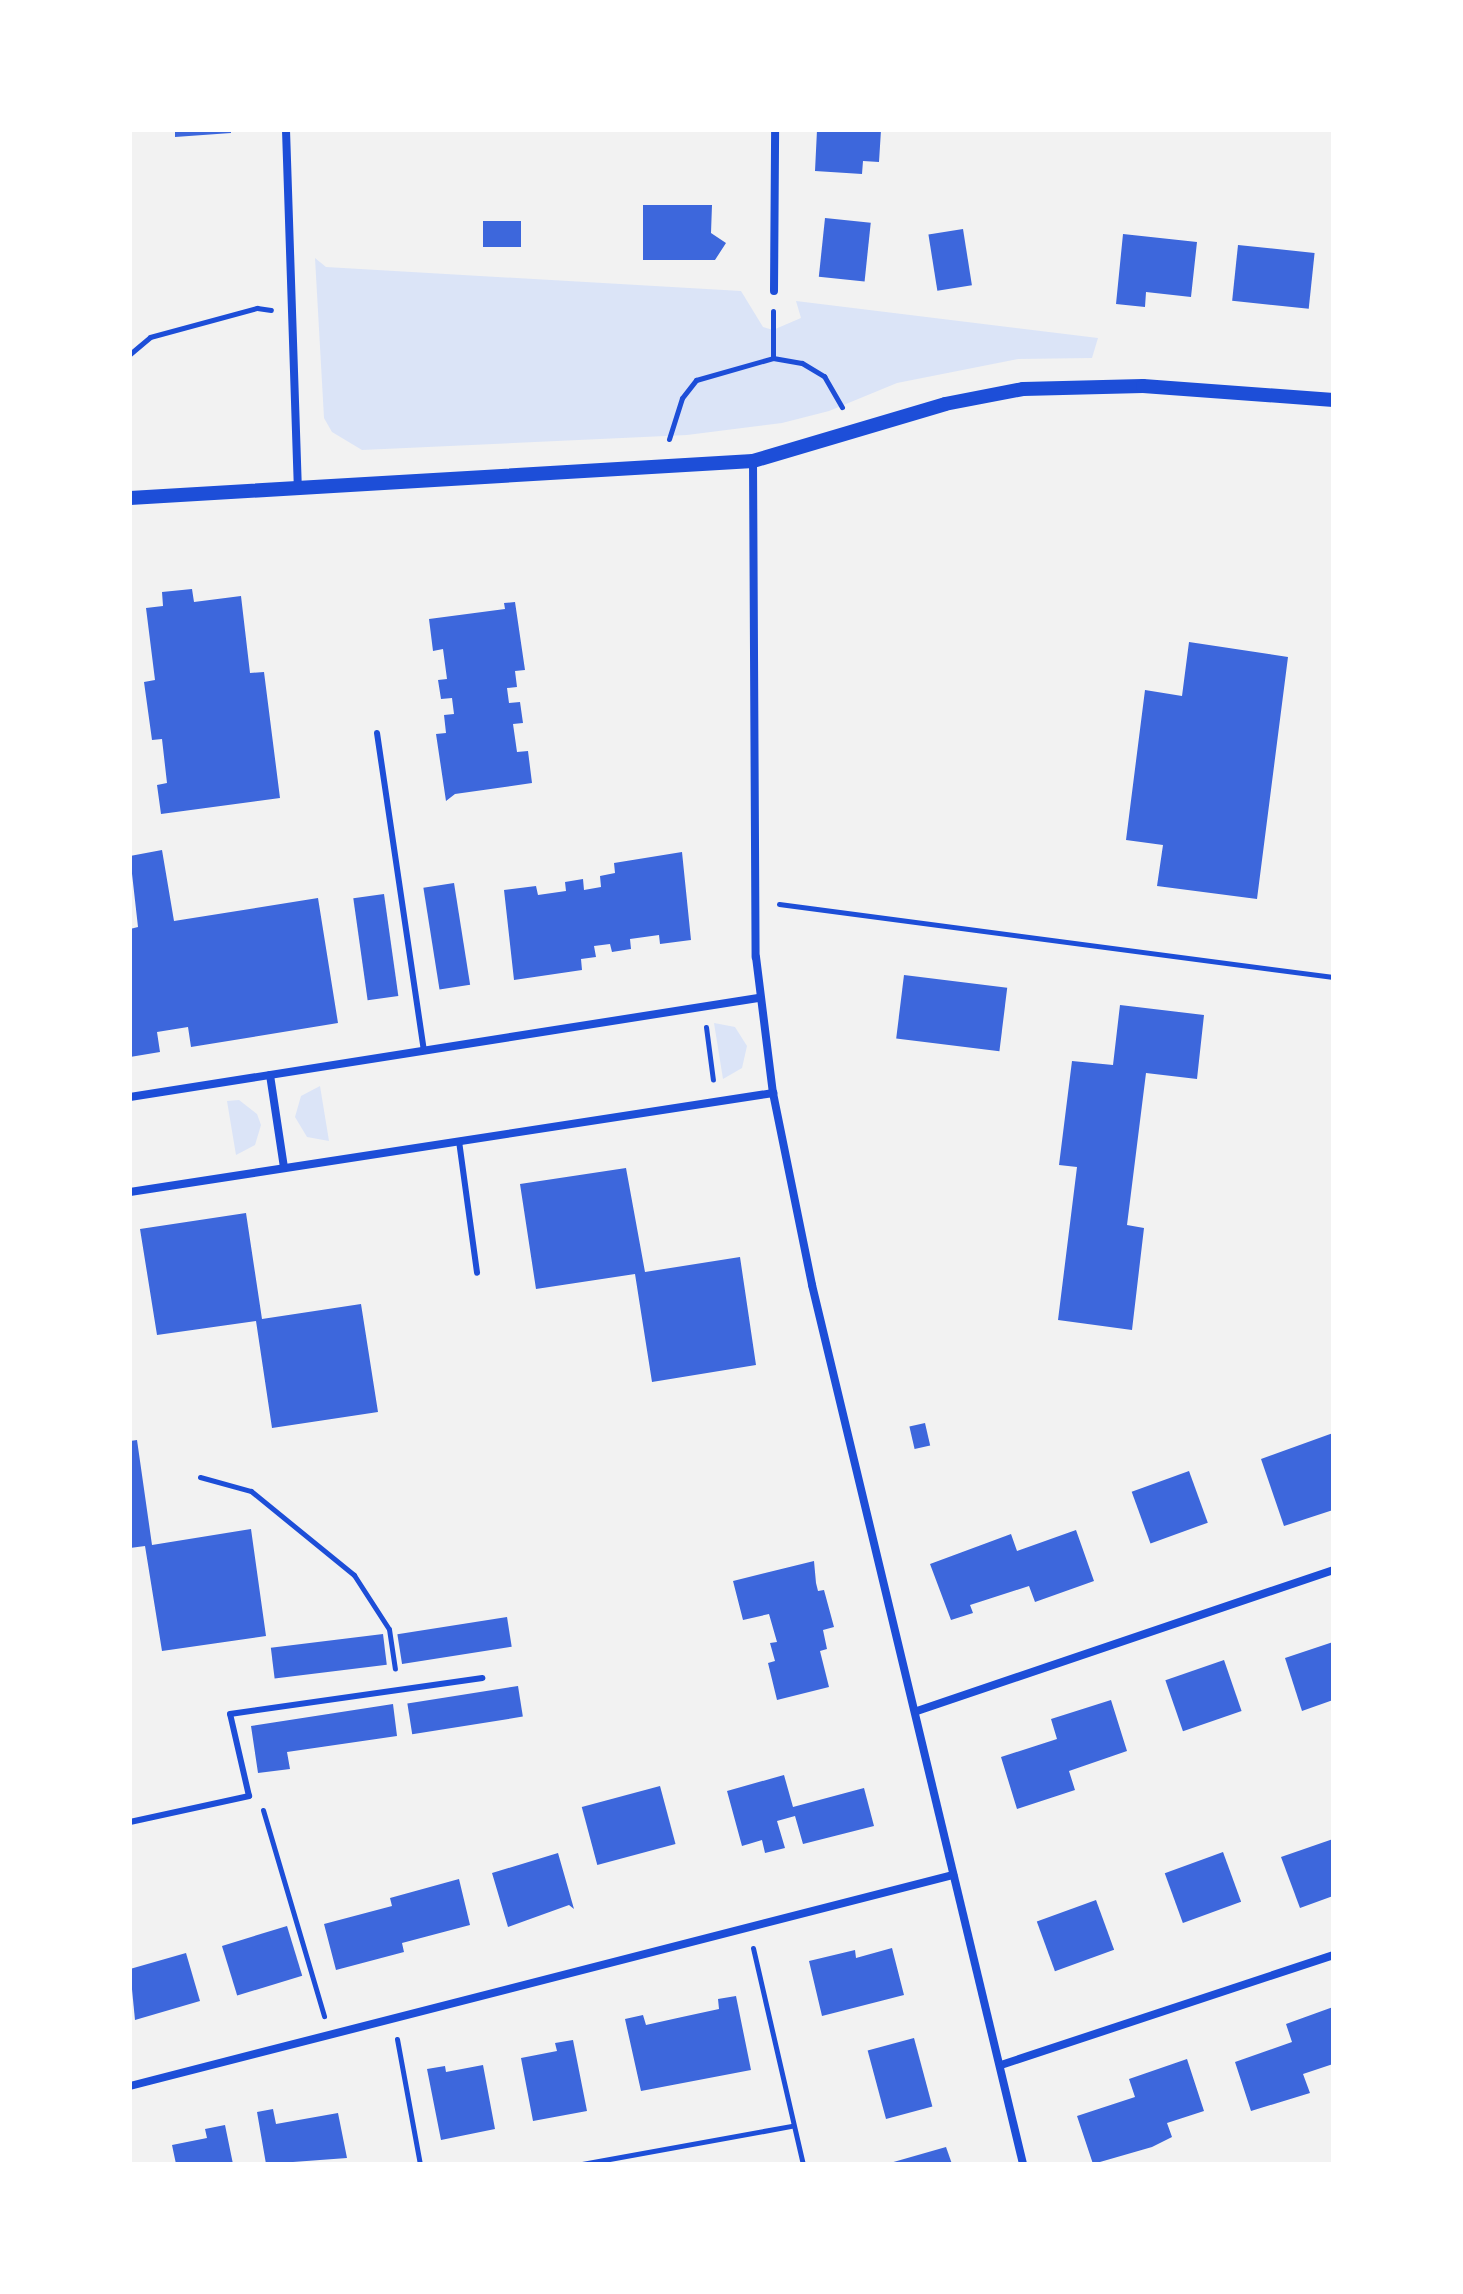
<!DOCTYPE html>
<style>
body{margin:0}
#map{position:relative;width:1463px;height:2294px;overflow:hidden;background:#f2f2f2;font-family:Lato,sans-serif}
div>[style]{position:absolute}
.green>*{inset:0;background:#dbe4f7}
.building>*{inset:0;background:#3d67dc;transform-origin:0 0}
.path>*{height:5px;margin:-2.5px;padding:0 2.5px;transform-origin:2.5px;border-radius:2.5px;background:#1d4ed8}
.service>*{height:6px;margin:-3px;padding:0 3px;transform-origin:3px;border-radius:3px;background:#1d4ed8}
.minor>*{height:8px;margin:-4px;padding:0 4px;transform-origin:4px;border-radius:4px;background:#1d4ed8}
.tertiary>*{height:14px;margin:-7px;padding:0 7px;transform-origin:7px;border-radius:7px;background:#1d4ed8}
span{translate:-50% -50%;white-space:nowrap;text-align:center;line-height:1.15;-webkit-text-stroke:6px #fff;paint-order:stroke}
.frame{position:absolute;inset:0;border:132px solid #fff;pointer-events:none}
</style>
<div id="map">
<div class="green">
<i style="clip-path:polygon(315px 258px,326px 267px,741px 291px,763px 327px,773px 330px,801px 318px,796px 301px,1098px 338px,1092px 358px,1018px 359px,897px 383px,829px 411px,782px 423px,687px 435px,362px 450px,332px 432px,324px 418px)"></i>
<i style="clip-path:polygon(714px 1023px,735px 1027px,747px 1046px,742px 1068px,723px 1079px)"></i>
<i style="clip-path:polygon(320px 1086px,329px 1141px,307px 1137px,295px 1117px,301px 1096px)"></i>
<i style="clip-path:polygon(239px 1100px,257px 1114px,261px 1125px,255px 1145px,236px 1155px,227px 1101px)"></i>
</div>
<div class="building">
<i style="clip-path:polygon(175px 130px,231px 130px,231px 133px,175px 137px)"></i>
<i style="clip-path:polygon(817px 130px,881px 130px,879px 162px,863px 161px,862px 174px,815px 171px)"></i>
<i style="clip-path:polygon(643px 205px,712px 205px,711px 233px,726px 243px,715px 260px,643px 260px)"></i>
<i style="left:825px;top:218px;width:46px;height:59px;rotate:6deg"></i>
<i style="left:521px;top:221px;width:26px;height:38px;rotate:90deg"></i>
<i style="left:963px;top:229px;width:57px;height:35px;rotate:81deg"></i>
<i style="clip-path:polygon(1123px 234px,1197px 242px,1191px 297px,1146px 292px,1145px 307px,1116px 304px)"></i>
<i style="left:1238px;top:245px;width:77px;height:56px;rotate:6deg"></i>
<i style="clip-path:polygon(192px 589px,194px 602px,241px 596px,250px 673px,264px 672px,280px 798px,161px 814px,157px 785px,167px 783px,162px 739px,152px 740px,144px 682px,155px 680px,146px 608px,163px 606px,162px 592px)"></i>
<i style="clip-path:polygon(515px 602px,525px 670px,515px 671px,517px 687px,507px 688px,509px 703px,520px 702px,523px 723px,513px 724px,517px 752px,528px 751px,532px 783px,455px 794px,446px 801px,436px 734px,446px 733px,444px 715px,454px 714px,452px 698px,441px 699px,438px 680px,447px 679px,443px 649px,433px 651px,429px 619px,505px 609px,504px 603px)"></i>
<i style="clip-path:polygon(1189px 642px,1288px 657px,1257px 899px,1157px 886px,1163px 845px,1126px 840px,1145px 690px,1182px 696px)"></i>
<i style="clip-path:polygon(162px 850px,174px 921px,318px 898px,338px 1023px,191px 1047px,188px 1027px,157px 1032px,160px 1052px,130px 1057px,130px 929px,138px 927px,130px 856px)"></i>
<i style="clip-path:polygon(682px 852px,691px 940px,660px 944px,659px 935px,630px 939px,631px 949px,612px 952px,610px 944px,594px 946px,596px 957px,581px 959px,582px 970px,514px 980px,504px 890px,536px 886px,538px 895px,566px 891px,565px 882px,583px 879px,584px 890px,601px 887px,600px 876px,615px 873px,614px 863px)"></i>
<i style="left:454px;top:883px;width:103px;height:31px;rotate:81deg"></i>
<i style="left:384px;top:894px;width:103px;height:31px;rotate:82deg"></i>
<i style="left:904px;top:975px;width:104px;height:64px;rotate:7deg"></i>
<i style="clip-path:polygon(1120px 1005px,1204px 1015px,1197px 1079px,1146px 1073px,1127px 1225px,1144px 1228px,1132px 1330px,1058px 1320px,1077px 1167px,1059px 1165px,1072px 1061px,1113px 1065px)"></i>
<i style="clip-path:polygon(626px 1168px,645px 1272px,740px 1257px,756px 1365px,652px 1382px,635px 1274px,536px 1289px,520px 1184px)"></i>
<i style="clip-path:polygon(246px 1213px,262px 1319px,361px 1304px,378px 1412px,272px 1428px,256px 1321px,157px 1335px,140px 1229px)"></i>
<i style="left:925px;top:1423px;width:23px;height:16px;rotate:77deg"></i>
<i style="clip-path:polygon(1333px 1433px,1333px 1510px,1284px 1526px,1261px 1459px)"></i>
<i style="clip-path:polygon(137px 1440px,152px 1545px,251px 1529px,266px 1636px,162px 1651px,145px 1546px,130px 1548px,130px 1441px)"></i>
<i style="left:1189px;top:1471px;width:55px;height:61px;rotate:70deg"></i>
<i style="clip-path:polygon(1076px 1530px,1094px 1581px,1035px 1602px,1029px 1586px,970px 1605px,973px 1613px,951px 1620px,930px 1564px,1011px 1534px,1017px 1551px)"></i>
<i style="clip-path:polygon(814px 1561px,816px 1583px,818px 1591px,824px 1590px,834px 1627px,823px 1630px,827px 1649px,820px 1651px,829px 1687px,777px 1700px,768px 1663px,775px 1661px,770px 1643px,777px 1642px,769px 1614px,743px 1620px,733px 1581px)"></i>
<i style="left:507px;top:1617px;width:30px;height:111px;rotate:81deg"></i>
<i style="left:383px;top:1634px;width:31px;height:113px;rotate:83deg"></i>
<i style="clip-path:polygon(1333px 1642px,1333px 1700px,1302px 1711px,1285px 1658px)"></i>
<i style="left:1224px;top:1660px;width:54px;height:62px;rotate:71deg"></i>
<i style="left:518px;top:1686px;width:31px;height:112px;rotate:81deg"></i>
<i style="clip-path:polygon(1111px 1700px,1127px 1751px,1069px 1771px,1075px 1790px,1017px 1809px,1001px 1757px,1057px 1739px,1051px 1719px)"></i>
<i style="clip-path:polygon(393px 1704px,397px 1736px,287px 1752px,290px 1769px,258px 1773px,251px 1726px)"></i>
<i style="clip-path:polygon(784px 1775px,793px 1807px,864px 1788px,874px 1826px,803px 1844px,795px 1816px,777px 1821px,785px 1848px,765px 1853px,762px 1840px,742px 1846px,727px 1791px)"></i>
<i style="left:660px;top:1786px;width:60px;height:81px;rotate:75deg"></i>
<i style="clip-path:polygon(1333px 1839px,1333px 1896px,1300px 1908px,1281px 1857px)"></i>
<i style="left:1223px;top:1852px;width:53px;height:62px;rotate:70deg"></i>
<i style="clip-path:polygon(558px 1853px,574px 1909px,569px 1905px,508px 1927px,492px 1873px)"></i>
<i style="clip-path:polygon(459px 1879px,470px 1925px,402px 1943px,404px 1952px,336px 1970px,324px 1924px,392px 1906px,390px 1898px)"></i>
<i style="left:1096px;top:1900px;width:53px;height:63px;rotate:70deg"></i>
<i style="left:287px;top:1926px;width:52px;height:68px;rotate:73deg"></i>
<i style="clip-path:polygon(892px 1948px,904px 1995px,822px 2016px,809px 1961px,855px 1950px,856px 1958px)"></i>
<i style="clip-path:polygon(186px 1953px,200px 2001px,135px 2020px,130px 1969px)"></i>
<i style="clip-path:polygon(736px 1996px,751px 2070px,641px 2091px,625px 2019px,643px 2015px,646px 2025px,682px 2017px,719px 2009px,718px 1999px)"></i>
<i style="clip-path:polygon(1333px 2007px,1333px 2064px,1303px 2074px,1310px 2093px,1251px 2111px,1235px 2062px,1292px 2042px,1286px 2024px)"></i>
<i style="left:914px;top:2038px;width:71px;height:48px;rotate:75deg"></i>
<i style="clip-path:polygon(573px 2040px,587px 2111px,533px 2121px,521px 2058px,557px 2051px,555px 2043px)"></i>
<i style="clip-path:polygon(1187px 2059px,1204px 2111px,1167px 2123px,1172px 2137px,1152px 2147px,1093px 2164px,1077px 2116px,1135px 2097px,1129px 2079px)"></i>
<i style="clip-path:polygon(483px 2065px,495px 2129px,441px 2140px,427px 2069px,445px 2066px,446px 2072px)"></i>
<i style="clip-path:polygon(273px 2109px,276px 2124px,338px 2113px,347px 2158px,266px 2164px,257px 2112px)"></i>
<i style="clip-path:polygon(225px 2125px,233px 2164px,176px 2164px,172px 2145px,207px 2138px,205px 2129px)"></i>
<i style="clip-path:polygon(946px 2147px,952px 2164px,890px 2164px,890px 2163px)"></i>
</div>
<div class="path">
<i style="left:130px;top:354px;width:26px;rotate:-40deg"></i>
<i style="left:150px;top:337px;width:111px;rotate:-15.2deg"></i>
<i style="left:257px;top:308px;width:14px;rotate:8deg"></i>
<i style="left:773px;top:358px;width:47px;rotate:-90deg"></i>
<i style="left:669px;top:439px;width:43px;rotate:-72.4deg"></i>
<i style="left:682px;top:398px;width:23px;rotate:-52deg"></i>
<i style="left:696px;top:380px;width:80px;rotate:-15.9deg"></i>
<i style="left:773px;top:358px;width:29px;rotate:10deg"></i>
<i style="left:802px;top:363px;width:26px;rotate:31deg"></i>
<i style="left:824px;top:376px;width:36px;rotate:60deg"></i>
<i style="left:779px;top:904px;width:559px;rotate:7.51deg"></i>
<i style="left:706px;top:1027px;width:53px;rotate:82.5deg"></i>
<i style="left:200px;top:1477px;width:53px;rotate:15.4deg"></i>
<i style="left:251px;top:1491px;width:133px;rotate:39.2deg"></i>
<i style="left:354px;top:1575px;width:64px;rotate:57.1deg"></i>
<i style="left:389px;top:1629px;width:40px;rotate:81.5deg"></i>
<i style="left:263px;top:1810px;width:215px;rotate:73.5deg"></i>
<i style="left:753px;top:1948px;width:222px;rotate:77deg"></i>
<i style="left:397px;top:2039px;width:127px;rotate:79.6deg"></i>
<i style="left:582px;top:2164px;width:213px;rotate:-10.3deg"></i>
</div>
<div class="service">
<i style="left:377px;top:733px;width:321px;rotate:81.6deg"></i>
<i style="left:459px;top:1141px;width:133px;rotate:82.2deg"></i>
<i style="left:130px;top:1822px;width:122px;rotate:-12.3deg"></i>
<i style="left:249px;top:1796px;width:84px;rotate:-103deg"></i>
<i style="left:230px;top:1714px;width:255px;rotate:-8.1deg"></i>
</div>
<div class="minor">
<i style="left:286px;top:130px;width:359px;rotate:88.1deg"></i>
<i style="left:774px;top:291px;width:161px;rotate:-89.6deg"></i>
<i style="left:753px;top:461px;width:496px;rotate:89.7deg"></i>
<i style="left:756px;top:957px;width:137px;rotate:82.9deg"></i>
<i style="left:773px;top:1093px;width:196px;rotate:78.5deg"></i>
<i style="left:812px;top:1285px;width:904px;rotate:76.5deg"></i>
<i style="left:270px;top:1075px;width:94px;rotate:81.4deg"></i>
<i style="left:130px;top:1097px;width:636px;rotate:-8.96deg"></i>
<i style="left:130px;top:1192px;width:651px;rotate:-8.75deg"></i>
<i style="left:917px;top:1711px;width:439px;rotate:-18.7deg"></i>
<i style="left:1001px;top:2065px;width:350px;rotate:-18.3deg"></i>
<i style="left:130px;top:2086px;width:850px;rotate:-14.38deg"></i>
</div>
<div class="tertiary">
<i style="left:130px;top:498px;width:624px;rotate:-3.4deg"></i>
<i style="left:753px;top:461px;width:200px;rotate:-16.5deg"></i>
<i style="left:945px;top:404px;width:79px;rotate:-10.9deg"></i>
<i style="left:1023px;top:389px;width:120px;rotate:-1.4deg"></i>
<i style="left:1143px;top:386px;width:191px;rotate:4.2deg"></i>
</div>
<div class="frame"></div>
</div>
